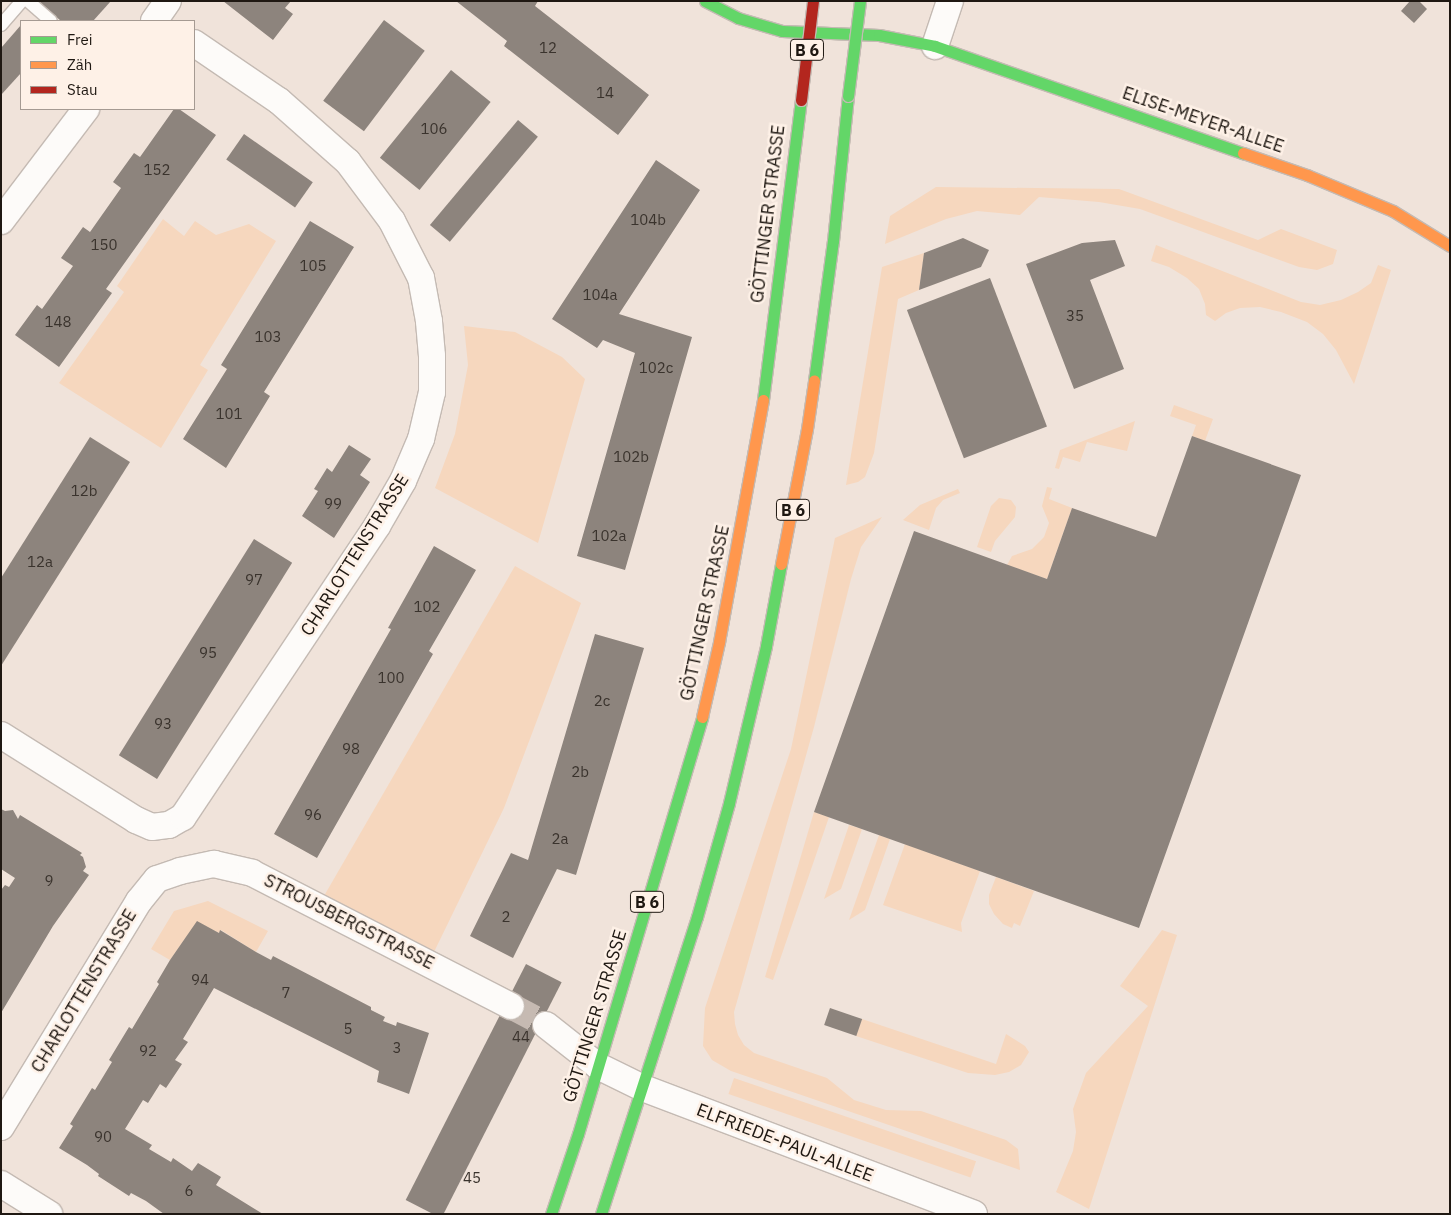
<!DOCTYPE html>
<meta charset="utf-8">
<style>
body{margin:0}
#map{position:relative;width:1451px;height:1215px;overflow:hidden;background:#f0e3da;font-family:"IBM Plex Sans",sans-serif}
div>[style]{position:absolute}
.green>*{inset:0;background:#f6d7be;transform-origin:0 0}
.building>*{inset:0;background:#8d847d;transform-origin:0 0}
.street-tunnel>*{height:26px;margin-top:-13px;transform-origin:0;background:repeating-linear-gradient(90deg,#c6bab2 0 26px,transparent 0 39px)}
.roads{filter:drop-shadow(1px 0 #c4bab3) drop-shadow(-1px 0 #c4bab3) drop-shadow(0 1px #c4bab3) drop-shadow(0 -1px #c4bab3)}
.lane>*{height:12px;margin:-6px;padding:0 6px;transform-origin:6px;border-radius:6px;background:#fdfbf9}
.street>*{height:26px;margin:-13px;padding:0 13px;transform-origin:13px;border-radius:13px;background:#fdfbf9}
.fast>*{height:11px;margin:-5.5px;padding:0 5.5px;transform-origin:5.5px;border-radius:5.5px;background:#63d668}
.slow>*{height:11px;margin:-5.5px;padding:0 5.5px;transform-origin:5.5px;border-radius:5.5px;background:#ff974d}
.bridges{filter:drop-shadow(1px 0 #c4bab3) drop-shadow(-1px 0 #c4bab3) drop-shadow(0 1px #c4bab3) drop-shadow(0 -1px #c4bab3)}
.fast-bridge>*{height:11px;margin:-5.5px;padding:0 5.5px;transform-origin:5.5px;border-radius:5.5px;background:#63d668}
.jam-bridge>*{height:11px;margin:-5.5px;padding:0 5.5px;transform-origin:5.5px;border-radius:5.5px;background:#b3261e}
span{translate:-50% -50%;white-space:nowrap;text-align:center;line-height:1.15;-webkit-text-stroke:5px #fef1e7;paint-order:stroke}
.number-label{font-size:15px;color:#3a332d}
.number-label span{-webkit-text-stroke-width:0}
.shield-label span{padding:1px 4px;background:#fef1e7;border:1px solid;border-radius:4px;-webkit-text-stroke-width:0}
.shield-label{font-size:16px;color:#1f1812;font-weight:700}
.street-label{font-size:18px;color:#1f1812}
.frame{position:absolute;inset:0;border:2px solid #1f1812;pointer-events:none}
.legend{position:absolute;left:20px;top:20px;width:175px;height:90px;box-sizing:border-box;background:#fef1e7;border:1px solid #a59a92;margin:0;padding:6px 9px;list-style:none;font-size:15px;color:#1f1812}
.legend li{display:flex;align-items:center;gap:10px;height:25px}
.legend b{width:25px;border:1px solid #a59a92}
</style>
<div id="map">
<div class="green">
<i style="clip-path:polygon(936px 187px,1119px 189px,1258px 240px,1281px 229px,1337px 250px,1333px 264px,1317px 270px,1299px 267px,1140px 209px,1099px 202px,1039px 197px,1020px 215px,977px 211px,946px 219px,885px 244px,890px 216px)"></i>
<i style="clip-path:polygon(163px 219px,184px 236px,195px 221px,216px 235px,249px 224px,276px 241px,200px 365px,208px 370px,161px 448px,59px 383px,124px 292px,117px 286px)"></i>
<i style="clip-path:polygon(1156px 245px,1301px 302px,1320px 305px,1341px 300px,1358px 292px,1371px 283px,1378px 265px,1391px 270px,1354px 384px,1336px 350px,1323px 334px,1307px 322px,1281px 312px,1260px 307px,1240px 308px,1226px 313px,1215px 321px,1206px 315px,1205px 304px,1199px 289px,1187px 278px,1169px 267px,1151px 261px)"></i>
<i style="clip-path:polygon(924px 253px,919px 290px,898px 299px,874px 453px,865px 477px,858px 482px,846px 485px,882px 267px)"></i>
<i style="clip-path:polygon(464px 326px,515px 332px,562px 357px,585px 379px,538px 543px,435px 488px,455px 434px,468px 365px)"></i>
<i style="clip-path:polygon(1174px 405px,1213px 419px,1205px 441px,1192px 436px,1196px 425px,1170px 416px)"></i>
<i style="clip-path:polygon(1135px 421px,1127px 451px,1087px 442px,1080px 462px,1063px 457px,1059px 469px,1055px 468px,1060px 450px)"></i>
<i style="clip-path:polygon(1047px 487px,1052px 488px,1049px 499px,1072px 508px,1047px 579px,1007px 565px,1012px 556px,1032px 549px,1044px 537px,1049px 523px,1042px 506px)"></i>
<i style="clip-path:polygon(958px 489px,960px 493px,943px 500px,936px 508px,929px 530px,903px 520px,920px 505px)"></i>
<i style="clip-path:polygon(999px 498px,1011px 500px,1016px 507px,1015px 517px,995px 541px,991px 552px,977px 547px,991px 506px)"></i>
<i style="clip-path:polygon(882px 517px,861px 547px,851px 579px,814px 727px,738px 998px,734px 1012px,735px 1024px,738px 1035px,744px 1045px,754px 1053px,827px 1078px,854px 1100px,886px 1110px,921px 1111px,1006px 1140px,1018px 1149px,1020px 1170px,731px 1071px,712px 1060px,703px 1046px,705px 1008px,791px 749px,835px 538px)"></i>
<i style="clip-path:polygon(515px 566px,581px 603px,504px 808px,434px 952px,324px 896px)"></i>
<i style="clip-path:polygon(814px 812px,829px 817px,773px 980px,765px 977px)"></i>
<i style="clip-path:polygon(849px 825px,862px 829px,841px 889px,824px 899px)"></i>
<i style="clip-path:polygon(879px 835px,890px 839px,865px 910px,849px 920px)"></i>
<i style="clip-path:polygon(905px 844px,980px 871px,961px 923px,962px 932px,883px 905px)"></i>
<i style="clip-path:polygon(996px 877px,1034px 891px,1020px 926px,1014px 923px,1012px 928px,1003px 924px,994px 914px,989px 904px,989px 895px)"></i>
<i style="clip-path:polygon(208px 901px,268px 931px,256px 952px,221px 930px,219px 933px,197px 922px,170px 960px,151px 949px,174px 911px)"></i>
<i style="clip-path:polygon(1162px 930px,1177px 935px,1089px 1209px,1056px 1192px,1073px 1151px,1076px 1132px,1073px 1109px,1086px 1073px,1148px 1006px,1120px 986px)"></i>
<i style="clip-path:polygon(862px 1019px,996px 1064px,1006px 1034px,1025px 1046px,1029px 1052px,1021px 1065px,1009px 1072px,995px 1075px,968px 1073px,856px 1036px)"></i>
<i style="left:734px;top:1078px;width:256px;height:17px;rotate:19deg"></i>
</div>
<div class="building">
<i style="clip-path:polygon(38px 1px,111px 1px,93px 21px,61px 21px)"></i>
<i style="clip-path:polygon(223px 1px,291px 1px,285px 8px,293px 14px,273px 40px)"></i>
<i style="clip-path:polygon(456px 1px,538px 1px,535px 6px,649px 95px,618px 135px,504px 46px,507px 41px)"></i>
<i style="clip-path:polygon(1410px 1px,1419px 1px,1427px 9px,1414px 23px,1401px 11px)"></i>
<i style="left:384px;top:20px;width:51px;height:101px;rotate:37deg"></i>
<i style="clip-path:polygon(21px 25px,21px 73px,1px 95px,1px 48px)"></i>
<i style="left:451px;top:70px;width:51px;height:113px;rotate:39deg"></i>
<i style="clip-path:polygon(174px 109px,179px 109px,216px 135px,106px 289px,112px 293px,59px 367px,15px 335px,37px 305px,42px 309px,73px 266px,61px 258px,83px 227px,90px 232px,121px 188px,113px 182px,134px 153px,140px 157px)"></i>
<i style="left:518px;top:120px;width:26px;height:137px;rotate:40deg"></i>
<i style="left:244px;top:134px;width:84px;height:31px;rotate:35deg"></i>
<i style="clip-path:polygon(656px 160px,700px 190px,619px 314px,692px 337px,625px 570px,577px 556px,635px 353px,603px 340px,597px 348px,552px 319px)"></i>
<i style="clip-path:polygon(310px 221px,354px 247px,264px 392px,270px 396px,226px 468px,183px 439px,227px 369px,221px 365px)"></i>
<i style="clip-path:polygon(963px 238px,989px 250px,981px 267px,919px 290px,924px 253px)"></i>
<i style="clip-path:polygon(1115px 240px,1125px 266px,1090px 280px,1124px 369px,1074px 389px,1026px 264px,1082px 243px)"></i>
<i style="left:990px;top:278px;width:159px;height:89px;rotate:69deg"></i>
<i style="clip-path:polygon(1192px 436px,1301px 475px,1139px 928px,814px 812px,914px 531px,1047px 579px,1072px 508px,1156px 537px)"></i>
<i style="clip-path:polygon(90px 437px,130px 462px,1px 666px,1px 578px)"></i>
<i style="clip-path:polygon(349px 445px,371px 459px,360px 475px,370px 482px,334px 538px,302px 516px,318px 491px,314px 489px,327px 468px,332px 472px)"></i>
<i style="left:254px;top:539px;width:45px;height:255px;rotate:32deg"></i>
<i style="clip-path:polygon(434px 546px,476px 570px,429px 651px,433px 654px,317px 858px,274px 834px,391px 629px,388px 628px)"></i>
<i style="clip-path:polygon(595px 634px,644px 648px,576px 875px,557px 869px,513px 958px,470px 936px,511px 853px,528px 860px)"></i>
<i style="clip-path:polygon(1px 809px,5px 811px,13px 810px,18px 819px,20px 815px,82px 853px,80px 855px,83px 857px,86px 867px,83px 871px,89px 875px,53px 926px,1px 1013px,1px 890px,5px 885px,9px 887px,15px 878px,1px 869px)"></i>
<i style="clip-path:polygon(197px 921px,219px 933px,220px 930px,256px 952px,271px 960px,273px 956px,371px 1007px,371px 1010px,385px 1017px,383px 1021px,396px 1026px,397px 1022px,429px 1033px,409px 1094px,377px 1082px,379px 1071px,214px 988px,183px 1039px,188px 1042px,175px 1060px,182px 1064px,166px 1088px,160px 1084px,148px 1103px,143px 1100px,125px 1129px,152px 1145px,149px 1149px,171px 1162px,173px 1158px,192px 1171px,198px 1163px,221px 1177px,216px 1185px,263px 1214px,164px 1214px,146px 1201px,131px 1193px,129px 1196px,98px 1176px,99px 1174px,87px 1165px,59px 1148px,73px 1126px,70px 1124px,92px 1088px,95px 1090px,112px 1062px,109px 1060px,129px 1027px,132px 1029px,159px 984px,157px 982px,170px 960px)"></i>
<i style="left:526px;top:964px;width:40px;height:265px;rotate:27deg"></i>
<i style="left:830px;top:1008px;width:34px;height:18px;rotate:19deg"></i>
</div>
<div class="street-tunnel">
<i style="left:511px;top:1006px;width:40px;rotate:28deg"></i>
</div>
<div class="roads">
<div class="lane">
<i style="left:28px;top:1px;width:30px;rotate:41deg"></i>
<i style="left:1px;top:25px;width:32px;rotate:-49deg"></i>
</div>
<div class="street">
<i style="left:154px;top:21px;width:24px;rotate:-55deg"></i>
<i style="left:935px;top:46px;width:47px;rotate:-71.6deg"></i>
<i style="left:1px;top:221px;width:141px;rotate:-52.8deg"></i>
<i style="left:1px;top:735px;width:160px;rotate:32.2deg"></i>
<i style="left:136px;top:820px;width:17px;rotate:24deg"></i>
<i style="left:152px;top:827px;width:17px;rotate:-7deg"></i>
<i style="left:169px;top:825px;width:16px;rotate:-30deg"></i>
<i style="left:183px;top:817px;width:350px;rotate:-56.3deg"></i>
<i style="left:377px;top:526px;width:52px;rotate:-60deg"></i>
<i style="left:403px;top:481px;width:46px;rotate:-66.8deg"></i>
<i style="left:421px;top:439px;width:48px;rotate:-76.8deg"></i>
<i style="left:432px;top:392px;width:36px;rotate:-90deg"></i>
<i style="left:432px;top:356px;width:35px;rotate:-95deg"></i>
<i style="left:429px;top:321px;width:44px;rotate:-100.5deg"></i>
<i style="left:421px;top:278px;width:64px;rotate:-117deg"></i>
<i style="left:392px;top:221px;width:74px;rotate:-126.7deg"></i>
<i style="left:348px;top:162px;width:92px;rotate:-138.5deg"></i>
<i style="left:279px;top:101px;width:103px;rotate:-145.7deg"></i>
<i style="left:546px;top:1025px;width:66px;rotate:38.3deg"></i>
<i style="left:598px;top:1066px;width:50px;rotate:26.1deg"></i>
<i style="left:643px;top:1088px;width:354px;rotate:20.8deg"></i>
<i style="left:1px;top:1127px;width:265px;rotate:-58.6deg"></i>
<i style="left:139px;top:901px;width:28px;rotate:-51deg"></i>
<i style="left:157px;top:879px;width:24px;rotate:-19deg"></i>
<i style="left:180px;top:871px;width:35px;rotate:-12deg"></i>
<i style="left:214px;top:864px;width:39px;rotate:13deg"></i>
<i style="left:252px;top:873px;width:291px;rotate:27.2deg"></i>
<i style="left:1px;top:1184px;width:57px;rotate:32deg"></i>
</div>
<div class="fast">
<i style="left:705px;top:1px;width:37px;rotate:27deg"></i>
<i style="left:738px;top:18px;width:46px;rotate:16.5deg"></i>
<i style="left:782px;top:31px;width:97px;rotate:2.4deg"></i>
<i style="left:879px;top:35px;width:57px;rotate:11.1deg"></i>
<i style="left:935px;top:46px;width:326px;rotate:19.2deg"></i>
<i style="left:814px;top:381px;width:141px;rotate:-82.3deg"></i>
<i style="left:833px;top:241px;width:146px;rotate:-84.1deg"></i>
<i style="left:763px;top:400px;width:302px;rotate:-82.8deg"></i>
<i style="left:551px;top:1214px;width:84px;rotate:-71.4deg"></i>
<i style="left:578px;top:1134px;width:435px;rotate:-73.4deg"></i>
<i style="left:601px;top:1214px;width:312px;rotate:-72.1deg"></i>
<i style="left:697px;top:917px;width:118px;rotate:-74.3deg"></i>
<i style="left:729px;top:803px;width:161px;rotate:-76.7deg"></i>
<i style="left:766px;top:646px;width:83px;rotate:-79.6deg"></i>
</div>
<div class="slow">
<i style="left:1243px;top:153px;width:68px;rotate:19deg"></i>
<i style="left:1307px;top:175px;width:93px;rotate:22.7deg"></i>
<i style="left:1393px;top:211px;width:67px;rotate:31.6deg"></i>
<i style="left:781px;top:564px;width:137px;rotate:-79.1deg"></i>
<i style="left:807px;top:429px;width:49px;rotate:-81.7deg"></i>
<i style="left:702px;top:717px;width:77px;rotate:-77.2deg"></i>
<i style="left:719px;top:642px;width:246px;rotate:-79.7deg"></i>
</div>
</div>
<div class="bridges">
<div class="fast-bridge">
<i style="left:848px;top:96px;width:96px;rotate:-82.8deg"></i>
</div>
<div class="jam-bridge">
<i style="left:801px;top:100px;width:100px;rotate:-83.1deg"></i>
</div>
</div>
<div class="number-label">
<span style="left:548px;top:48px">12</span>
<span style="left:605px;top:93px">14</span>
<span style="left:434px;top:129px">106</span>
<span style="left:157px;top:170px">152</span>
<span style="left:648px;top:220px">104b</span>
<span style="left:104px;top:245px">150</span>
<span style="left:313px;top:266px">105</span>
<span style="left:600px;top:295px">104a</span>
<span style="left:1075px;top:316px">35</span>
<span style="left:58px;top:322px">148</span>
<span style="left:268px;top:337px">103</span>
<span style="left:656px;top:368px">102c</span>
<span style="left:229px;top:414px">101</span>
<span style="left:631px;top:457px">102b</span>
<span style="left:84px;top:491px">12b</span>
<span style="left:333px;top:504px">99</span>
<span style="left:609px;top:536px">102a</span>
<span style="left:40px;top:562px">12a</span>
<span style="left:254px;top:580px">97</span>
<span style="left:427px;top:607px">102</span>
<span style="left:208px;top:653px">95</span>
<span style="left:391px;top:678px">100</span>
<span style="left:602px;top:701px">2c</span>
<span style="left:163px;top:724px">93</span>
<span style="left:351px;top:749px">98</span>
<span style="left:580px;top:772px">2b</span>
<span style="left:313px;top:815px">96</span>
<span style="left:560px;top:839px">2a</span>
<span style="left:49px;top:881px">9</span>
<span style="left:506px;top:917px">2</span>
<span style="left:200px;top:980px">94</span>
<span style="left:286px;top:993px">7</span>
<span style="left:348px;top:1029px">5</span>
<span style="left:521px;top:1037px">44</span>
<span style="left:397px;top:1048px">3</span>
<span style="left:148px;top:1051px">92</span>
<span style="left:103px;top:1137px">90</span>
<span style="left:472px;top:1178px">45</span>
<span style="left:189px;top:1191px">6</span>
</div>
<div class="shield-label">
<span style="left:807px;top:50px">B 6</span>
<span style="left:793px;top:510px">B 6</span>
<span style="left:647px;top:902px">B 6</span>
</div>
<div class="street-label">
<span style="left:1203px;top:120px;rotate:19deg">ELISE-MEYER-ALLEE</span>
<span style="left:768px;top:214px;rotate:-83deg">GÖTTINGER STRASSE</span>
<span style="left:355px;top:555px;rotate:-58deg">CHARLOTTENSTRASSE</span>
<span style="left:705px;top:613px;rotate:-78deg">GÖTTINGER STRASSE</span>
<span style="left:349px;top:922px;rotate:27deg">STROUSBERGSTRASSE</span>
<span style="left:84px;top:991px;rotate:-59deg">CHARLOTTENSTRASSE</span>
<span style="left:595px;top:1016px;rotate:-73deg">GÖTTINGER STRASSE</span>
<span style="left:785px;top:1143px;rotate:21deg">ELFRIEDE-PAUL-ALLEE</span>
</div>
<div class="frame"></div>
<ul class="legend">
<li><b style="height:6px;background:#63d668"></b>Frei</li>
<li><b style="height:6px;background:#ff974d"></b>Zäh</li>
<li><b style="height:6px;background:#b3261e"></b>Stau</li>
</ul>
</div>
